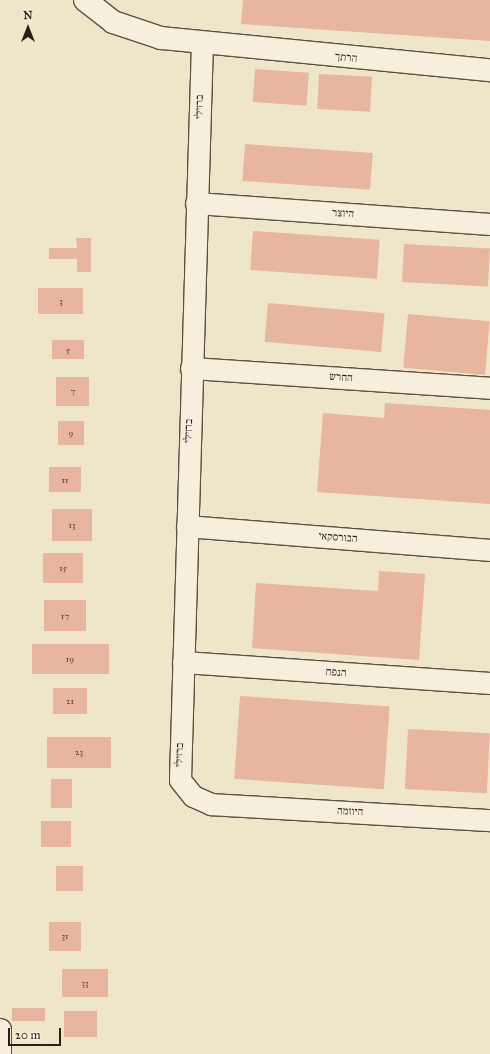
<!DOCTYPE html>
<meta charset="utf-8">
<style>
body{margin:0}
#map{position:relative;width:490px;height:1054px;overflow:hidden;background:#efe6c9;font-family:"IM FELL Great Primer","Frank Ruhl Libre",serif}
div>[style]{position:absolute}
.building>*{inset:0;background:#e8b59f;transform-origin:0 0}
.roads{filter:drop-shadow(1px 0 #5e4f44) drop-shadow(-1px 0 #5e4f44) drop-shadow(0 1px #5e4f44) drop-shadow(0 -1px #5e4f44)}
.street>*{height:21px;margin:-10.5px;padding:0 10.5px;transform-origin:10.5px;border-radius:10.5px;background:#f5efdc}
.secondary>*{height:22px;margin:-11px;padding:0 11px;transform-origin:11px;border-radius:11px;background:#f5efdc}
span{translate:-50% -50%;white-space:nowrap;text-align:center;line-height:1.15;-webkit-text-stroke:3.5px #f5efdc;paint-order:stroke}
.number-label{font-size:9px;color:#5c4339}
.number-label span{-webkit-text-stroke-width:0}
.street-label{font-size:11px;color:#2d1d17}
.north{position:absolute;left:8px;top:8px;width:40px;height:40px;-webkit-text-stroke:3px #f5efdc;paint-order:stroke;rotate:0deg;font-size:11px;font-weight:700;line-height:16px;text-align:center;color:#2d1d17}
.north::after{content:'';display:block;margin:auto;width:14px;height:18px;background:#2d1d17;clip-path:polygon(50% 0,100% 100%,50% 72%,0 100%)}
.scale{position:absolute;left:8px;top:1028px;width:53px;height:18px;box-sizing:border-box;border:2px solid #2d1d17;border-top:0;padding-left:5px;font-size:12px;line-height:14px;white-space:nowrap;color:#2d1d17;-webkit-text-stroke:3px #f5efdc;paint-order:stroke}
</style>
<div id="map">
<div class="building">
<i style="clip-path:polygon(243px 0,490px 0,490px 41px,241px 24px)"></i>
<i style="left:255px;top:69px;width:54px;height:33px;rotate:4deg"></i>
<i style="left:319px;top:74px;width:53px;height:35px;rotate:3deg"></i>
<i style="left:245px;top:144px;width:128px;height:37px;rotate:4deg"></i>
<i style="left:253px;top:231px;width:127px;height:39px;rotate:4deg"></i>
<i style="clip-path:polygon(76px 238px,91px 238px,91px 272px,77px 272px,77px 259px,49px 259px,49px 248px,77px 248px)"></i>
<i style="left:404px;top:244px;width:86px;height:38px;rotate:3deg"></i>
<i style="left:38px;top:288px;width:45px;height:26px"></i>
<i style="left:268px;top:303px;width:117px;height:39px;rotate:5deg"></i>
<i style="left:408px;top:314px;width:82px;height:54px;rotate:5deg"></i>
<i style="left:52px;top:340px;width:32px;height:19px"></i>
<i style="left:56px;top:377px;width:33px;height:29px"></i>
<i style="clip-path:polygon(385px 403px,490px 410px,490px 504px,317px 492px,323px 413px,384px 418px)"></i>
<i style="left:84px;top:421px;width:24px;height:26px;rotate:90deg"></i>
<i style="left:49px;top:467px;width:32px;height:25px"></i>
<i style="left:52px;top:509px;width:40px;height:32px"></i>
<i style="left:43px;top:553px;width:40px;height:30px"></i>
<i style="clip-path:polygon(379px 571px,425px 574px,419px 660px,252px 648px,256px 583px,378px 591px)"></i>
<i style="left:44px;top:600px;width:42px;height:31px"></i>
<i style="left:109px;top:644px;width:30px;height:77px;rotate:90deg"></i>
<i style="left:53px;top:688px;width:34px;height:26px"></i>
<i style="left:240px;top:696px;width:150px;height:83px;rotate:4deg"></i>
<i style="left:408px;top:729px;width:82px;height:60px;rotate:3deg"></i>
<i style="left:47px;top:737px;width:64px;height:31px"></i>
<i style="left:51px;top:779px;width:21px;height:29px"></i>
<i style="left:41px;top:821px;width:30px;height:26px"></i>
<i style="left:56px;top:866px;width:27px;height:25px"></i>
<i style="left:49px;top:922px;width:32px;height:29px"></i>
<i style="left:62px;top:969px;width:46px;height:28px"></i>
<i style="left:12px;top:1008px;width:33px;height:13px"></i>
<i style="left:64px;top:1011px;width:33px;height:26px"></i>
</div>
<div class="roads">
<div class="street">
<i style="left:202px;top:42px;width:738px;rotate:91.71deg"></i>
<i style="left:180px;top:780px;width:21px;rotate:51deg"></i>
<i style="left:193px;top:796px;width:20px;rotate:24deg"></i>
<i style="left:211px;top:804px;width:279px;rotate:3.3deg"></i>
<i style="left:196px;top:203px;width:295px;rotate:4.1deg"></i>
<i style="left:191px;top:368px;width:300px;rotate:3.8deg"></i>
<i style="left:187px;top:526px;width:304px;rotate:4.5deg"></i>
<i style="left:183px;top:662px;width:308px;rotate:3.9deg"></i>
<i style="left:0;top:1029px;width:25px;rotate:90deg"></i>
</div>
<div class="secondary">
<i style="left:85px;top:0;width:36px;rotate:38deg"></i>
<i style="left:113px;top:22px;width:51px;rotate:18.4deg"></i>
<i style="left:161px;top:38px;width:331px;rotate:5.6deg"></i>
</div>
</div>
<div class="number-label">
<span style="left:61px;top:301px">3</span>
<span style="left:68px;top:350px">5</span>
<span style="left:73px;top:391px">7</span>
<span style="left:71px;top:433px">9</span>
<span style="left:65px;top:480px">11</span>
<span style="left:72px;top:525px">13</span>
<span style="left:63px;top:568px">15</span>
<span style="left:65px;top:616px">17</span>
<span style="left:70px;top:659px">19</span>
<span style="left:70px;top:701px">21</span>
<span style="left:79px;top:752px">23</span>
<span style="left:65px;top:936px">31</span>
<span style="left:85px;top:983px">33</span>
</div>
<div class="street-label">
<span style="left:346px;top:58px;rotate:5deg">הרתך</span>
<span style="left:200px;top:107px;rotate:-89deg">ברזילי</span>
<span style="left:343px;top:214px;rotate:4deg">היוצר</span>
<span style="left:341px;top:378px;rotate:4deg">החרש</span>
<span style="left:189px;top:431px;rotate:-88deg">ברזילי</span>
<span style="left:338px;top:538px;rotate:4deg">הבורסקאי</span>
<span style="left:336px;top:673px;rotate:4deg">הנפח</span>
<span style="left:180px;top:755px;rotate:-88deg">ברזילי</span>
<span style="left:350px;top:812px;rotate:3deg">היוזמה</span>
</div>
<div class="north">N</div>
<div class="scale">20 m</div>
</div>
